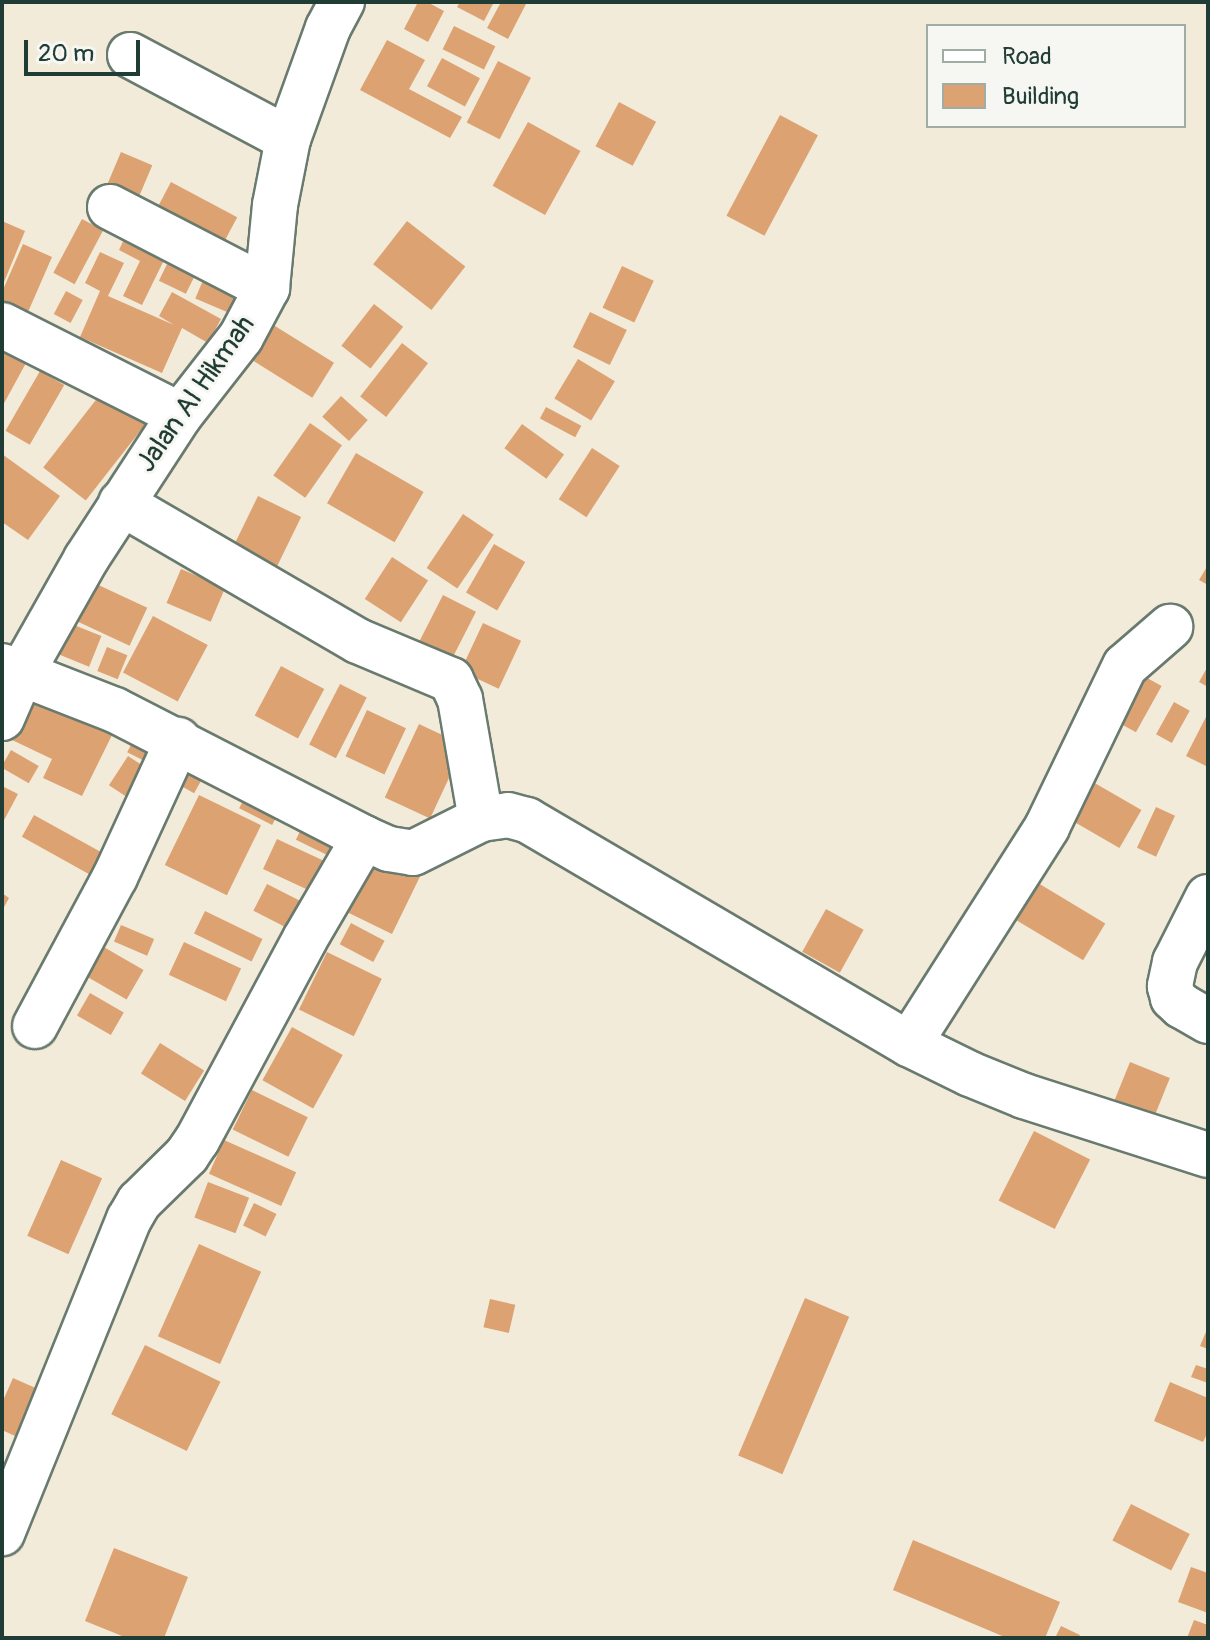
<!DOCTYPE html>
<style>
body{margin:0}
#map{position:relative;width:1210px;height:1640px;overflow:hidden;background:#f3ebda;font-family:Pangolin,sans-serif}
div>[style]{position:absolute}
.building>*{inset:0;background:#dca272;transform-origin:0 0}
.roads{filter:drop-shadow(2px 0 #697a6e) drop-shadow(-2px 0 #697a6e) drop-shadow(0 2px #697a6e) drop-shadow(0 -2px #697a6e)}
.minor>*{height:44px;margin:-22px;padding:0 22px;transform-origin:22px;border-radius:22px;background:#fff}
span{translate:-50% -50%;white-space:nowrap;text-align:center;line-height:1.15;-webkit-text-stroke:6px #f6f6f2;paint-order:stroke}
.street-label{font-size:28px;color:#1f3d34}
.frame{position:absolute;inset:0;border:4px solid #1f3d34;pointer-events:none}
.legend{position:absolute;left:926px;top:24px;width:260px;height:104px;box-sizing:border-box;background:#f6f6f2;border:2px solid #a0aca6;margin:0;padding:10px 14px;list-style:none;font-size:24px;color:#1f3d34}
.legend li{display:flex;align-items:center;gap:16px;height:40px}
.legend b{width:40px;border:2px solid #a0aca6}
.scale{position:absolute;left:24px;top:40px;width:116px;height:36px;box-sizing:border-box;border:4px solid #1f3d34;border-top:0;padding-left:10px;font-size:24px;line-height:28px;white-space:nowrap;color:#1f3d34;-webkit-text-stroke:6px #f6f6f2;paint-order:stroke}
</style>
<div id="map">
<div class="building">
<i style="clip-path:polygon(418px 2px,427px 2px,444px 11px,428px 42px,404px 29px)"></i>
<i style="clip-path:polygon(460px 2px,494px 2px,484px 21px,457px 7px)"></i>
<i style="clip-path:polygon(501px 2px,527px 2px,508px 39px,487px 28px)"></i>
<i style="left:454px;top:26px;width:46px;height:26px;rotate:26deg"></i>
<i style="clip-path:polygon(387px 40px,425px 60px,409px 89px,462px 117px,450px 138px,360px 90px)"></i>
<i style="left:442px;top:58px;width:43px;height:32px;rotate:28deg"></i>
<i style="left:498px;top:61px;width:37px;height:69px;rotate:27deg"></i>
<i style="left:619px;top:102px;width:42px;height:50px;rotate:28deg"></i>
<i style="left:780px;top:115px;width:43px;height:114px;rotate:28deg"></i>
<i style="left:528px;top:122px;width:60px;height:73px;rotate:29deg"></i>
<i style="left:121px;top:152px;width:34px;height:51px;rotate:23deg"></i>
<i style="left:171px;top:182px;width:75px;height:45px;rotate:28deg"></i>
<i style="left:82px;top:219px;width:24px;height:61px;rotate:28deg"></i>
<i style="clip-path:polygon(2px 221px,25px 231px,2px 287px)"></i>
<i style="left:407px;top:221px;width:74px;height:55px;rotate:38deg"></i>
<i style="clip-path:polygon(126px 235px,167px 254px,142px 305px,123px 296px,140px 261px,119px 250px)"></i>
<i style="clip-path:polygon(23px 244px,52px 257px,28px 312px,2px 300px,2px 292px)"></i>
<i style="clip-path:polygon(100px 252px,124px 263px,108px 296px,174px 325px,159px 316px,172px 292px,221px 319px,208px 343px,182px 328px,162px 373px,80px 337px,100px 291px,85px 283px)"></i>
<i style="left:169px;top:260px;width:30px;height:23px;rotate:26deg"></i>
<i style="left:622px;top:266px;width:35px;height:46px;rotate:25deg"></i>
<i style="left:207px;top:271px;width:39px;height:30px;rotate:23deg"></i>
<i style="left:66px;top:291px;width:19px;height:26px;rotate:28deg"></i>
<i style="left:374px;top:304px;width:37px;height:53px;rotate:38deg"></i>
<i style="left:590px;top:312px;width:41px;height:39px;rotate:26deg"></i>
<i style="left:267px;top:321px;width:79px;height:41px;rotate:32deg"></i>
<i style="left:402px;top:343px;width:33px;height:68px;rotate:38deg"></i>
<i style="clip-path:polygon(2px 349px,26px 363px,2px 407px)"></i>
<i style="left:578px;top:359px;width:43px;height:46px;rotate:31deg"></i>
<i style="left:40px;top:371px;width:28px;height:69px;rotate:30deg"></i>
<i style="left:106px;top:387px;width:54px;height:102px;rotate:38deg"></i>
<i style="left:341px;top:396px;width:36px;height:28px;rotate:42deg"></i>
<i style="left:546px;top:407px;width:40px;height:13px;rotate:28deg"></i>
<i style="left:310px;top:423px;width:39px;height:64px;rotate:35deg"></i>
<i style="left:522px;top:424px;width:52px;height:30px;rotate:36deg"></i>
<i style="left:592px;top:448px;width:33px;height:61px;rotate:33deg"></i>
<i style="left:356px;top:453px;width:78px;height:58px;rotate:30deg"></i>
<i style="clip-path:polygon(2px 454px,60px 496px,28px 540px,2px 522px)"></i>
<i style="left:258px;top:496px;width:48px;height:64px;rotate:26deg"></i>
<i style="left:463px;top:514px;width:37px;height:65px;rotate:34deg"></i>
<i style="left:494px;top:544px;width:36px;height:56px;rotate:30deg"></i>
<i style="left:392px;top:557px;width:43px;height:50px;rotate:33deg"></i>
<i style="clip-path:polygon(1208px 565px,1208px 585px,1199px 580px)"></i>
<i style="left:181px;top:569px;width:48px;height:37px;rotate:23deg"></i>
<i style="left:92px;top:582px;width:61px;height:42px;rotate:25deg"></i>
<i style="left:443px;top:595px;width:37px;height:64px;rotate:27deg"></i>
<i style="left:153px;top:616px;width:62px;height:64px;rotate:28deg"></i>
<i style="left:69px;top:623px;width:35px;height:33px;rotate:22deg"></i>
<i style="left:483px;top:623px;width:42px;height:53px;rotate:25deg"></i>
<i style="left:107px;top:647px;width:22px;height:26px;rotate:22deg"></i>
<i style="left:281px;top:666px;width:49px;height:56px;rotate:28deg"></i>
<i style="clip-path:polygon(1208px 666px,1208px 687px,1199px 682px)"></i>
<i style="left:1131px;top:669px;width:35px;height:53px;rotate:29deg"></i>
<i style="left:340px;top:684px;width:30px;height:68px;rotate:27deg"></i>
<i style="clip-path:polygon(31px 694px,113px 733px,82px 796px,43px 778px,52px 759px,10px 739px)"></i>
<i style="left:1174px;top:702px;width:18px;height:37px;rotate:29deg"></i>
<i style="left:367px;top:710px;width:43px;height:51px;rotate:25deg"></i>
<i style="clip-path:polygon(1208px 713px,1208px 767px,1186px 756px)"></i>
<i style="left:419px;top:724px;width:50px;height:81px;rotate:25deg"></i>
<i style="left:139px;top:729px;width:27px;height:26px;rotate:27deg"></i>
<i style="left:11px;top:750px;width:32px;height:20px;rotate:30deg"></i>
<i style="left:189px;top:755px;width:23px;height:31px;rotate:29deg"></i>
<i style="left:128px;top:756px;width:30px;height:35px;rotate:33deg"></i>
<i style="left:1086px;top:778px;width:64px;height:44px;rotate:30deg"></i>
<i style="left:251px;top:785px;width:37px;height:26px;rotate:27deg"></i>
<i style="clip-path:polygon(2px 786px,18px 794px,2px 824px)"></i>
<i style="left:199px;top:795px;width:69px;height:78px;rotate:26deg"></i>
<i style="left:1156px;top:807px;width:21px;height:45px;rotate:25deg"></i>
<i style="left:34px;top:815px;width:77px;height:25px;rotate:29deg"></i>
<i style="left:306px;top:819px;width:37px;height:23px;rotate:26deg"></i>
<i style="left:277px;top:839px;width:51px;height:33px;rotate:25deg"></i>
<i style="left:376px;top:855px;width:49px;height:64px;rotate:26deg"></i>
<i style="left:1023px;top:874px;width:96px;height:43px;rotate:31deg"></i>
<i style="left:267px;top:884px;width:49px;height:30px;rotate:27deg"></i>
<i style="clip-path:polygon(2px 893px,9px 898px,2px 911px)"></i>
<i style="left:826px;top:909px;width:43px;height:49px;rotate:29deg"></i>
<i style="left:205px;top:911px;width:64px;height:25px;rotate:26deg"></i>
<i style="left:351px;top:923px;width:38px;height:24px;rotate:28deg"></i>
<i style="left:121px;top:925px;width:36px;height:18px;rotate:23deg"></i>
<i style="left:184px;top:942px;width:63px;height:36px;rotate:25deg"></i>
<i style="left:102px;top:946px;width:48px;height:34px;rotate:30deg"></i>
<i style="left:327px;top:952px;width:61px;height:64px;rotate:26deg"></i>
<i style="left:90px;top:993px;width:39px;height:26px;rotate:30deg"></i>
<i style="left:292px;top:1027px;width:58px;height:61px;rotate:29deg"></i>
<i style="left:160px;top:1043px;width:52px;height:36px;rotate:32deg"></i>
<i style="left:1130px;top:1062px;width:43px;height:43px;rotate:22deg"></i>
<i style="left:252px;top:1090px;width:62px;height:44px;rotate:26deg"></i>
<i style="left:1034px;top:1131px;width:63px;height:78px;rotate:27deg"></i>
<i style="left:224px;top:1140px;width:79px;height:37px;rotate:24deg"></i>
<i style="left:61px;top:1160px;width:45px;height:83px;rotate:24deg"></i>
<i style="left:208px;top:1182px;width:44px;height:38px;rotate:21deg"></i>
<i style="left:254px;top:1203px;width:25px;height:25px;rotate:26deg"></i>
<i style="left:199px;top:1244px;width:68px;height:101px;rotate:24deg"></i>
<i style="left:805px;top:1298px;width:48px;height:171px;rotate:23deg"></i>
<i style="left:490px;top:1299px;width:26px;height:29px;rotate:13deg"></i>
<i style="clip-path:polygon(1208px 1327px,1208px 1349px,1200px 1346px)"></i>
<i style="left:145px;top:1345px;width:84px;height:77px;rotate:26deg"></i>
<i style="clip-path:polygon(1196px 1365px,1208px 1369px,1208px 1383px,1191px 1377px)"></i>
<i style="clip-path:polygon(13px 1378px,49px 1394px,28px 1442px,2px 1430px,2px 1403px)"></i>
<i style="clip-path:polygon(1170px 1382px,1208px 1398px,1208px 1432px,1203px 1442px,1154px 1421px)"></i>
<i style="left:1131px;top:1504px;width:66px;height:41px;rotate:27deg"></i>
<i style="clip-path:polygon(913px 1540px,1060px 1602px,1045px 1638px,1007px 1638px,893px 1590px)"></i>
<i style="clip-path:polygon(114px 1548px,188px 1577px,164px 1638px,127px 1638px,85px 1621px)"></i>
<i style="clip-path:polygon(1191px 1567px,1208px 1573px,1208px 1613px,1178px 1602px)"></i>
<i style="clip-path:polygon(1194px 1620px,1208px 1625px,1208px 1638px,1187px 1638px)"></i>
<i style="clip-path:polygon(1061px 1626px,1080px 1635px,1078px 1638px,1055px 1638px)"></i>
</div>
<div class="roads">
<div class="minor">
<i style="left:130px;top:55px;width:179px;rotate:28deg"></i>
<i style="left:110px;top:207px;width:177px;rotate:27.3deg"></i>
<i style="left:2px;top:325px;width:199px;rotate:26.8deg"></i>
<i style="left:121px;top:503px;width:274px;rotate:30.2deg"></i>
<i style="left:358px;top:641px;width:101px;rotate:22.8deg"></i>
<i style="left:451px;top:680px;width:21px;rotate:65deg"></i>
<i style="left:460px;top:699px;width:122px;rotate:80.1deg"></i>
<i style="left:2px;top:666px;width:121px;rotate:21.3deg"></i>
<i style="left:115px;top:710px;width:280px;rotate:27.2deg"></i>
<i style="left:364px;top:838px;width:117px;rotate:120.3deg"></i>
<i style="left:305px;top:939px;width:228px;rotate:118.2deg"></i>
<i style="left:197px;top:1140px;width:18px;rotate:124deg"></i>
<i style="left:187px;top:1155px;width:67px;rotate:135.6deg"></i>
<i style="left:139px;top:1202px;width:20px;rotate:120deg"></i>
<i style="left:129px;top:1219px;width:339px;rotate:112deg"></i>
<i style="left:2px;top:718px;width:48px;rotate:-66.6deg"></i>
<i style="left:21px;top:674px;width:132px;rotate:-60.5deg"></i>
<i style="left:86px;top:559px;width:172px;rotate:-56.9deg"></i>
<i style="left:180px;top:415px;width:99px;rotate:-52deg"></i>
<i style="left:241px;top:337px;width:55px;rotate:-62deg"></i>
<i style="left:267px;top:288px;width:83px;rotate:-84.5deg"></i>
<i style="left:275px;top:205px;width:67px;rotate:-78.9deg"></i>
<i style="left:288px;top:139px;width:118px;rotate:-70.2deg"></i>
<i style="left:328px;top:28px;width:30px;rotate:-62deg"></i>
<i style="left:364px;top:838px;width:27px;rotate:24deg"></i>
<i style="left:389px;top:849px;width:24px;rotate:9deg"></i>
<i style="left:413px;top:853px;width:76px;rotate:-26.6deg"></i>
<i style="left:481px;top:819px;width:27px;rotate:-8deg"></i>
<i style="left:508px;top:815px;width:20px;rotate:15deg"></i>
<i style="left:527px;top:820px;width:443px;rotate:30.4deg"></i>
<i style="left:909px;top:1044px;width:68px;rotate:26.2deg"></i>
<i style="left:970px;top:1074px;width:58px;rotate:22.2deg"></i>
<i style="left:1024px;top:1096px;width:193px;rotate:17.8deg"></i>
<i style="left:1208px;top:897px;width:73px;rotate:116.9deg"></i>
<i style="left:1175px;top:962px;width:25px;rotate:102deg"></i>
<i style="left:1170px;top:986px;width:12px;rotate:76deg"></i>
<i style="left:1173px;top:998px;width:12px;rotate:42deg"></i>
<i style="left:1182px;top:1006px;width:30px;rotate:30deg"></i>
<i style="left:35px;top:1026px;width:169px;rotate:-61.8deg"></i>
<i style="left:115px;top:877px;width:151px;rotate:-65.3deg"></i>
<i style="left:909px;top:1044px;width:257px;rotate:-57.5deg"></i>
<i style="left:1047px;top:827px;width:179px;rotate:-64.2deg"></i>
<i style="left:1125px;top:666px;width:60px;rotate:-40.9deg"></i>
</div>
</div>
<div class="street-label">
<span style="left:196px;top:394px;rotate:-55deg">Jalan Al Hikmah</span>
</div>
<div class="frame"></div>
<ul class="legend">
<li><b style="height:10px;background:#fff"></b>Road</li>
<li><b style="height:22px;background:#dca272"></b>Building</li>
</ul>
<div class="scale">20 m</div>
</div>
